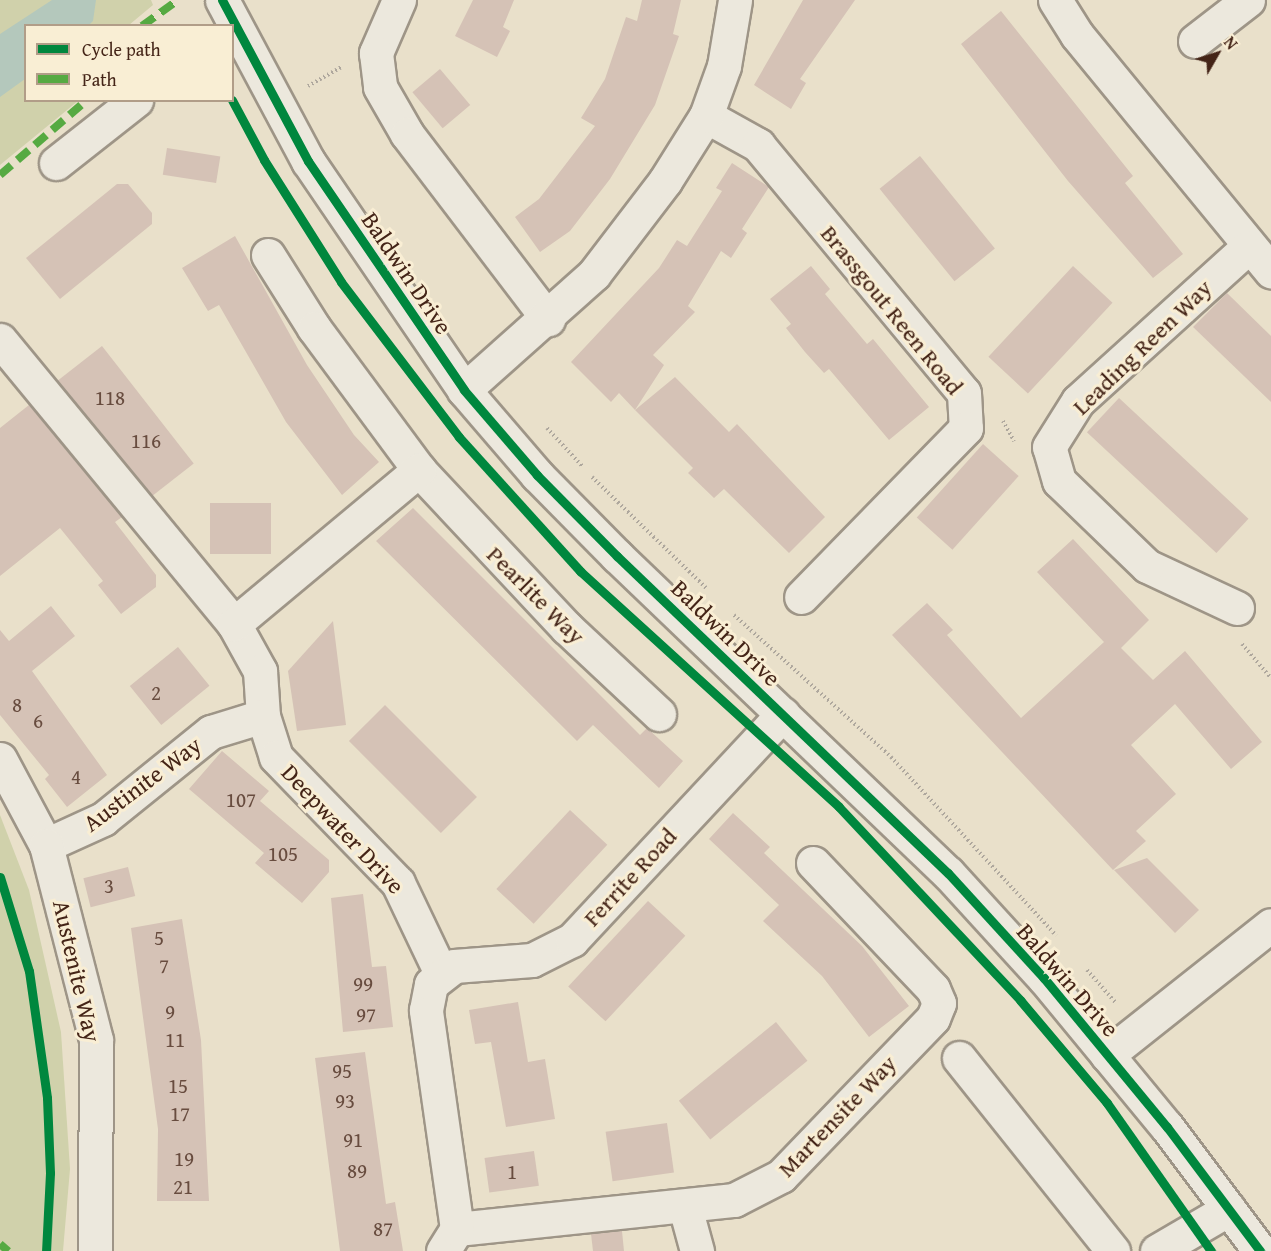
<!DOCTYPE html>
<style>
body{margin:0}
#map{position:relative;width:1271px;height:1251px;overflow:hidden;background:#e9e0ca;font-family:"Gentium Book Plus",serif}
div>[style]{position:absolute}
.green>*{inset:0;background:#d0d1ab}
.water>*{inset:0;background:#b4c8bc}
.building>*{inset:0;background:#d5c2b6;transform-origin:0 0}
.path>*{height:4px;margin-top:-2px;transform-origin:0;background:repeating-linear-gradient(90deg,#aea79d 0 1.5px,transparent 0 4.5px)}
.roads{filter:drop-shadow(2px 0 #9e9587) drop-shadow(-2px 0 #9e9587) drop-shadow(0 2px #9e9587) drop-shadow(0 -2px #9e9587)}
.minor>*{height:33px;margin:-16.5px;padding:0 16.5px;transform-origin:16.5px;border-radius:16.5px;background:#ece8dd}
.quiet>*{height:8px;margin-top:-4px;transform-origin:0;background:repeating-linear-gradient(90deg,#56aa42 0 15px,transparent 0 23px)}
.cycleway>*{height:9px;margin:-4.5px;padding:0 4.5px;transform-origin:4.5px;border-radius:4.5px;background:#00873e}
span{translate:-50% -50%;white-space:nowrap;text-align:center;line-height:1.15;-webkit-text-stroke:6px #f9eed4;paint-order:stroke}
.number-label{font-size:21px;color:#684c3f}
.number-label span{-webkit-text-stroke-width:0}
.street-label{font-size:24px;color:#442417}
.legend{position:absolute;left:24px;top:24px;width:210px;height:78px;box-sizing:border-box;background:#f9eed4;border:2px solid #b19d88;margin:0;padding:8px 10px;list-style:none;font-size:18px;color:#442417}
.legend li{display:flex;align-items:center;gap:12px;height:30px}
.legend b{width:30px;border:2px solid #b19d88}
.north{position:absolute;left:1187px;top:24px;width:60px;height:60px;-webkit-text-stroke:4px #f9eed4;paint-order:stroke;rotate:51deg;font-size:16px;font-weight:700;line-height:24px;text-align:center;color:#442417}
.north::after{content:'';display:block;margin:auto;width:21px;height:27px;background:#442417;clip-path:polygon(50% 0,100% 100%,50% 72%,0 100%)}
</style>
<div id="map">
<div class="green">
<i style="clip-path:polygon(0 0,151px 0,153px 5px,129px 25px,26px 26px,26px 100px,78px 101px,0 165px)"></i>
<i style="clip-path:polygon(0 815px,29px 890px,61px 1032px,70px 1169px,63px 1251px,0 1251px)"></i>
</div>
<div class="water">
<i style="clip-path:polygon(52px 0,96px 0,93px 21px,89px 25px,26px 26px,25px 79px,0 97px,0 34px)"></i>
</div>
<div class="building">
<i style="clip-path:polygon(473px 0,514px 0,503px 27px,510px 31px,497px 57px,455px 36px)"></i>
<i style="clip-path:polygon(642px 0,681px 0,673px 34px,679px 36px,655px 105px,610px 179px,570px 231px,540px 252px,515px 217px,539px 199px,595px 126px,581px 118px,605px 79px,626px 17px,637px 21px)"></i>
<i style="clip-path:polygon(803px 0,855px 0,800px 79px,806px 83px,791px 109px,754px 85px)"></i>
<i style="clip-path:polygon(1001px 11px,1133px 176px,1125px 183px,1183px 254px,1153px 278px,1068px 181px,961px 44px)"></i>
<i style="left:440px;top:69px;width:47px;height:36px;rotate:50deg"></i>
<i style="left:167px;top:148px;width:54px;height:27px;rotate:9deg"></i>
<i style="left:920px;top:156px;width:119px;height:52px;rotate:51deg"></i>
<i style="clip-path:polygon(732px 163px,769px 187px,742px 229px,747px 233px,731px 258px,721px 251px,688px 306px,695px 312px,653px 355px,664px 365px,635px 410px,619px 393px,611px 402px,571px 362px,659px 268px,677px 240px,687px 246px,722px 191px,716px 188px)"></i>
<i style="clip-path:polygon(117px 184px,128px 184px,152px 213px,152px 224px,60px 299px,26px 258px)"></i>
<i style="clip-path:polygon(235px 236px,307px 365px,354px 435px,379px 462px,342px 495px,286px 422px,219px 305px,208px 311px,182px 268px)"></i>
<i style="clip-path:polygon(811px 266px,830px 289px,825px 294px,867px 344px,873px 339px,929px 407px,889px 440px,829px 369px,824px 373px,805px 352px,786px 328px,791px 324px,770px 299px)"></i>
<i style="left:1073px;top:266px;width:54px;height:124px;rotate:43deg"></i>
<i style="clip-path:polygon(1227px 293px,1271px 336px,1271px 402px,1193px 327px)"></i>
<i style="left:102px;top:346px;width:149px;height:56px;rotate:52deg"></i>
<i style="clip-path:polygon(675px 377px,729px 432px,737px 424px,825px 517px,789px 553px,724px 489px,714px 498px,688px 473px,693px 468px,635px 410px)"></i>
<i style="left:1119px;top:398px;width:177px;height:47px;rotate:43deg"></i>
<i style="clip-path:polygon(29px 405px,122px 517px,115px 522px,156px 575px,156px 587px,121px 614px,98px 585px,103px 581px,60px 528px,0 576px,0 428px)"></i>
<i style="left:983px;top:444px;width:48px;height:99px;rotate:42deg"></i>
<i style="left:210px;top:503px;width:61px;height:51px"></i>
<i style="clip-path:polygon(413px 508px,640px 735px,647px 728px,683px 761px,659px 788px,593px 725px,577px 741px,376px 541px)"></i>
<i style="clip-path:polygon(1073px 539px,1149px 620px,1121px 648px,1153px 680px,1185px 651px,1262px 742px,1231px 769px,1175px 704px,1131px 745px,1176px 794px,1136px 831px,1146px 841px,1113px 870px,892px 635px,927px 603px,953px 630px,947px 635px,1021px 718px,1104px 642px,1037px 572px)"></i>
<i style="clip-path:polygon(51px 606px,75px 636px,32px 671px,107px 775px,67px 807px,45px 779px,49px 775px,0 715px,0 630px,9px 641px)"></i>
<i style="clip-path:polygon(333px 621px,346px 725px,297px 731px,288px 671px)"></i>
<i style="left:178px;top:647px;width:50px;height:62px;rotate:51deg"></i>
<i style="left:385px;top:705px;width:130px;height:51px;rotate:45deg"></i>
<i style="clip-path:polygon(222px 751px,269px 791px,260px 801px,329px 860px,329px 872px,302px 903px,255px 863px,264px 853px,189px 789px)"></i>
<i style="left:570px;top:810px;width:51px;height:108px;rotate:43deg"></i>
<i style="clip-path:polygon(733px 813px,770px 847px,764px 853px,862px 946px,909px 1006px,869px 1037px,822px 976px,763px 921px,779px 905px,709px 839px)"></i>
<i style="clip-path:polygon(1147px 858px,1199px 910px,1175px 933px,1114px 870px)"></i>
<i style="left:128px;top:867px;width:30px;height:46px;rotate:76deg"></i>
<i style="clip-path:polygon(363px 894px,372px 967px,386px 966px,393px 1027px,343px 1032px,331px 898px)"></i>
<i style="left:648px;top:901px;width:51px;height:117px;rotate:43deg"></i>
<i style="clip-path:polygon(182px 919px,201px 1040px,209px 1201px,157px 1201px,158px 1129px,131px 928px)"></i>
<i style="clip-path:polygon(518px 1002px,528px 1062px,545px 1059px,555px 1119px,506px 1127px,491px 1042px,475px 1044px,469px 1010px)"></i>
<i style="left:776px;top:1022px;width:50px;height:125px;rotate:51deg"></i>
<i style="clip-path:polygon(365px 1052px,386px 1204px,395px 1202px,403px 1251px,340px 1251px,315px 1058px)"></i>
<i style="left:667px;top:1123px;width:50px;height:62px;rotate:82deg"></i>
<i style="left:534px;top:1151px;width:35px;height:50px;rotate:82deg"></i>
<i style="clip-path:polygon(622px 1231px,624px 1251px,593px 1251px,591px 1234px)"></i>
</div>
<div class="path">
<i style="left:308px;top:86px;width:40px;rotate:-29.7deg"></i>
<i style="left:1003px;top:421px;width:23px;rotate:61deg"></i>
<i style="left:547px;top:428px;width:53px;rotate:47.3deg"></i>
<i style="left:592px;top:477px;width:161px;rotate:44.2deg"></i>
<i style="left:734px;top:615px;width:212px;rotate:42.1deg"></i>
<i style="left:891px;top:757px;width:243px;rotate:47.2deg"></i>
<i style="left:1242px;top:644px;width:45px;rotate:49.5deg"></i>
<i style="left:1087px;top:970px;width:44px;rotate:48.7deg"></i>
</div>
<div class="roads">
<div class="minor">
<i style="left:222px;top:0;width:183px;rotate:61.9deg"></i>
<i style="left:308px;top:161px;width:277px;rotate:55.7deg"></i>
<i style="left:464px;top:390px;width:112px;rotate:49.3deg"></i>
<i style="left:537px;top:475px;width:114px;rotate:45.4deg"></i>
<i style="left:617px;top:556px;width:458px;rotate:43.8deg"></i>
<i style="left:948px;top:873px;width:142px;rotate:47.6deg"></i>
<i style="left:1044px;top:978px;width:193px;rotate:50.5deg"></i>
<i style="left:1167px;top:1127px;width:155px;rotate:53.1deg"></i>
<i style="left:399px;top:0;width:58px;rotate:113.5deg"></i>
<i style="left:376px;top:53px;width:34px;rotate:83deg"></i>
<i style="left:380px;top:87px;width:54px;rotate:60.1deg"></i>
<i style="left:407px;top:134px;width:233px;rotate:52.7deg"></i>
<i style="left:1055px;top:0;width:41px;rotate:57.8deg"></i>
<i style="left:1077px;top:35px;width:306px;rotate:50.6deg"></i>
<i style="left:1195px;top:41px;width:67px;rotate:-37.7deg"></i>
<i style="left:706px;top:116px;width:60px;rotate:29.1deg"></i>
<i style="left:758px;top:145px;width:322px;rotate:50.3deg"></i>
<i style="left:964px;top:393px;width:35px;rotate:87deg"></i>
<i style="left:966px;top:428px;width:236px;rotate:134.3deg"></i>
<i style="left:56px;top:163px;width:102px;rotate:-38.2deg"></i>
<i style="left:268px;top:255px;width:86px;rotate:57.8deg"></i>
<i style="left:314px;top:328px;width:177px;rotate:53.5deg"></i>
<i style="left:419px;top:470px;width:216px;rotate:46.9deg"></i>
<i style="left:567px;top:628px;width:126px;rotate:43.1deg"></i>
<i style="left:0;top:340px;width:368px;rotate:50.5deg"></i>
<i style="left:234px;top:624px;width:54px;rotate:61deg"></i>
<i style="left:260px;top:671px;width:45px;rotate:86.2deg"></i>
<i style="left:263px;top:716px;width:43px;rotate:72.4deg"></i>
<i style="left:276px;top:757px;width:175px;rotate:45.9deg"></i>
<i style="left:398px;top:883px;width:100px;rotate:64.5deg"></i>
<i style="left:464px;top:390px;width:174px;rotate:-41.7deg"></i>
<i style="left:594px;top:274px;width:117px;rotate:-52.6deg"></i>
<i style="left:665px;top:181px;width:77px;rotate:-57.8deg"></i>
<i style="left:706px;top:116px;width:53px;rotate:-70.2deg"></i>
<i style="left:724px;top:66px;width:67px;rotate:-80.5deg"></i>
<i style="left:1237px;top:608px;width:99px;rotate:-155deg"></i>
<i style="left:1147px;top:566px;width:122px;rotate:-136deg"></i>
<i style="left:1059px;top:481px;width:35px;rotate:-106deg"></i>
<i style="left:1049px;top:447px;width:54px;rotate:-57.8deg"></i>
<i style="left:1078px;top:401px;width:229px;rotate:-42.2deg"></i>
<i style="left:234px;top:624px;width:241px;rotate:-39.8deg"></i>
<i style="left:0;top:759px;width:98px;rotate:61.9deg"></i>
<i style="left:46px;top:845px;width:63px;rotate:-24.5deg"></i>
<i style="left:103px;top:819px;width:139px;rotate:-38.9deg"></i>
<i style="left:211px;top:732px;width:54px;rotate:-17.1deg"></i>
<i style="left:46px;top:845px;width:201px;rotate:75.6deg"></i>
<i style="left:96px;top:1040px;width:211px;rotate:90.3deg"></i>
<i style="left:1107px;top:1055px;width:209px;rotate:-38.4deg"></i>
<i style="left:959px;top:1058px;width:247px;rotate:51.4deg"></i>
<i style="left:685px;top:1207px;width:46px;rotate:74.7deg"></i>
<i style="left:457px;top:1229px;width:279px;rotate:-6deg"></i>
<i style="left:734px;top:1200px;width:53px;rotate:-27.1deg"></i>
<i style="left:781px;top:1176px;width:219px;rotate:-46.1deg"></i>
<i style="left:933px;top:1018px;width:16px;rotate:-68deg"></i>
<i style="left:939px;top:1003px;width:15px;rotate:-113deg"></i>
<i style="left:933px;top:989px;width:174px;rotate:-133.6deg"></i>
<i style="left:443px;top:1251px;width:26px;rotate:-58deg"></i>
<i style="left:457px;top:1229px;width:221px;rotate:-98.1deg"></i>
<i style="left:426px;top:1010px;width:26px;rotate:-79deg"></i>
<i style="left:431px;top:984px;width:29px;rotate:-38deg"></i>
<i style="left:454px;top:966px;width:78px;rotate:-4.4deg"></i>
<i style="left:532px;top:960px;width:45px;rotate:-26.6deg"></i>
<i style="left:572px;top:940px;width:309px;rotate:-47deg"></i>
<i style="left:1157px;top:1251px;width:83px;rotate:-30.3deg"></i>
</div>
</div>
<div class="quiet">
<i style="left:142px;top:26px;width:44px;rotate:-35.8deg"></i>
<i style="left:0;top:175px;width:115px;rotate:-40.8deg"></i>
<i style="left:0;top:1244px;width:11px;rotate:41deg"></i>
</div>
<div class="cycleway">
<i style="left:222px;top:0;width:183px;rotate:61.9deg"></i>
<i style="left:308px;top:161px;width:277px;rotate:55.7deg"></i>
<i style="left:464px;top:390px;width:112px;rotate:49.3deg"></i>
<i style="left:537px;top:475px;width:114px;rotate:45.4deg"></i>
<i style="left:617px;top:556px;width:458px;rotate:43.8deg"></i>
<i style="left:948px;top:873px;width:142px;rotate:47.6deg"></i>
<i style="left:1044px;top:978px;width:193px;rotate:50.5deg"></i>
<i style="left:1167px;top:1127px;width:155px;rotate:53.1deg"></i>
<i style="left:232px;top:100px;width:68px;rotate:61.9deg"></i>
<i style="left:264px;top:160px;width:144px;rotate:57.7deg"></i>
<i style="left:341px;top:282px;width:195px;rotate:52.7deg"></i>
<i style="left:459px;top:437px;width:181px;rotate:47.9deg"></i>
<i style="left:580px;top:571px;width:350px;rotate:42.3deg"></i>
<i style="left:839px;top:807px;width:265px;rotate:46.8deg"></i>
<i style="left:1020px;top:1000px;width:135px;rotate:49.8deg"></i>
<i style="left:1107px;top:1103px;width:181px;rotate:54.9deg"></i>
<i style="left:0;top:877px;width:98px;rotate:72.9deg"></i>
<i style="left:29px;top:971px;width:128px;rotate:81.9deg"></i>
<i style="left:47px;top:1098px;width:75px;rotate:87.7deg"></i>
<i style="left:50px;top:1173px;width:78px;rotate:92.9deg"></i>
</div>
<div class="number-label">
<span style="left:110px;top:398px">118</span>
<span style="left:146px;top:441px">116</span>
<span style="left:156px;top:693px">2</span>
<span style="left:17px;top:705px">8</span>
<span style="left:38px;top:721px">6</span>
<span style="left:76px;top:777px">4</span>
<span style="left:241px;top:800px">107</span>
<span style="left:283px;top:854px">105</span>
<span style="left:109px;top:886px">3</span>
<span style="left:159px;top:938px">5</span>
<span style="left:164px;top:966px">7</span>
<span style="left:363px;top:984px">99</span>
<span style="left:170px;top:1012px">9</span>
<span style="left:366px;top:1015px">97</span>
<span style="left:175px;top:1040px">11</span>
<span style="left:342px;top:1071px">95</span>
<span style="left:178px;top:1086px">15</span>
<span style="left:345px;top:1101px">93</span>
<span style="left:180px;top:1114px">17</span>
<span style="left:353px;top:1140px">91</span>
<span style="left:184px;top:1159px">19</span>
<span style="left:357px;top:1171px">89</span>
<span style="left:512px;top:1172px">1</span>
<span style="left:183px;top:1187px">21</span>
<span style="left:383px;top:1229px">87</span>
</div>
<div class="street-label">
<span style="left:407px;top:273px;rotate:56deg">Baldwin Drive</span>
<span style="left:892px;top:310px;rotate:51deg">Brassgout Reen Road</span>
<span style="left:1142px;top:347px;rotate:-44deg">Leading Reen Way</span>
<span style="left:536px;top:595px;rotate:45deg">Pearlite Way</span>
<span style="left:726px;top:633px;rotate:44deg">Baldwin Drive</span>
<span style="left:142px;top:784px;rotate:-37deg">Austinite Way</span>
<span style="left:343px;top:829px;rotate:47deg">Deepwater Drive</span>
<span style="left:630px;top:877px;rotate:-47deg">Ferrite Road</span>
<span style="left:77px;top:971px;rotate:77deg">Austenite Way</span>
<span style="left:1068px;top:980px;rotate:49deg">Baldwin Drive</span>
<span style="left:837px;top:1116px;rotate:-46deg">Martensite Way</span>
</div>
<ul class="legend">
<li><b style="height:8px;background:#00873e"></b>Cycle path</li>
<li><b style="height:8px;background:#56aa42"></b>Path</li>
</ul>
<div class="north">N</div>
</div>
